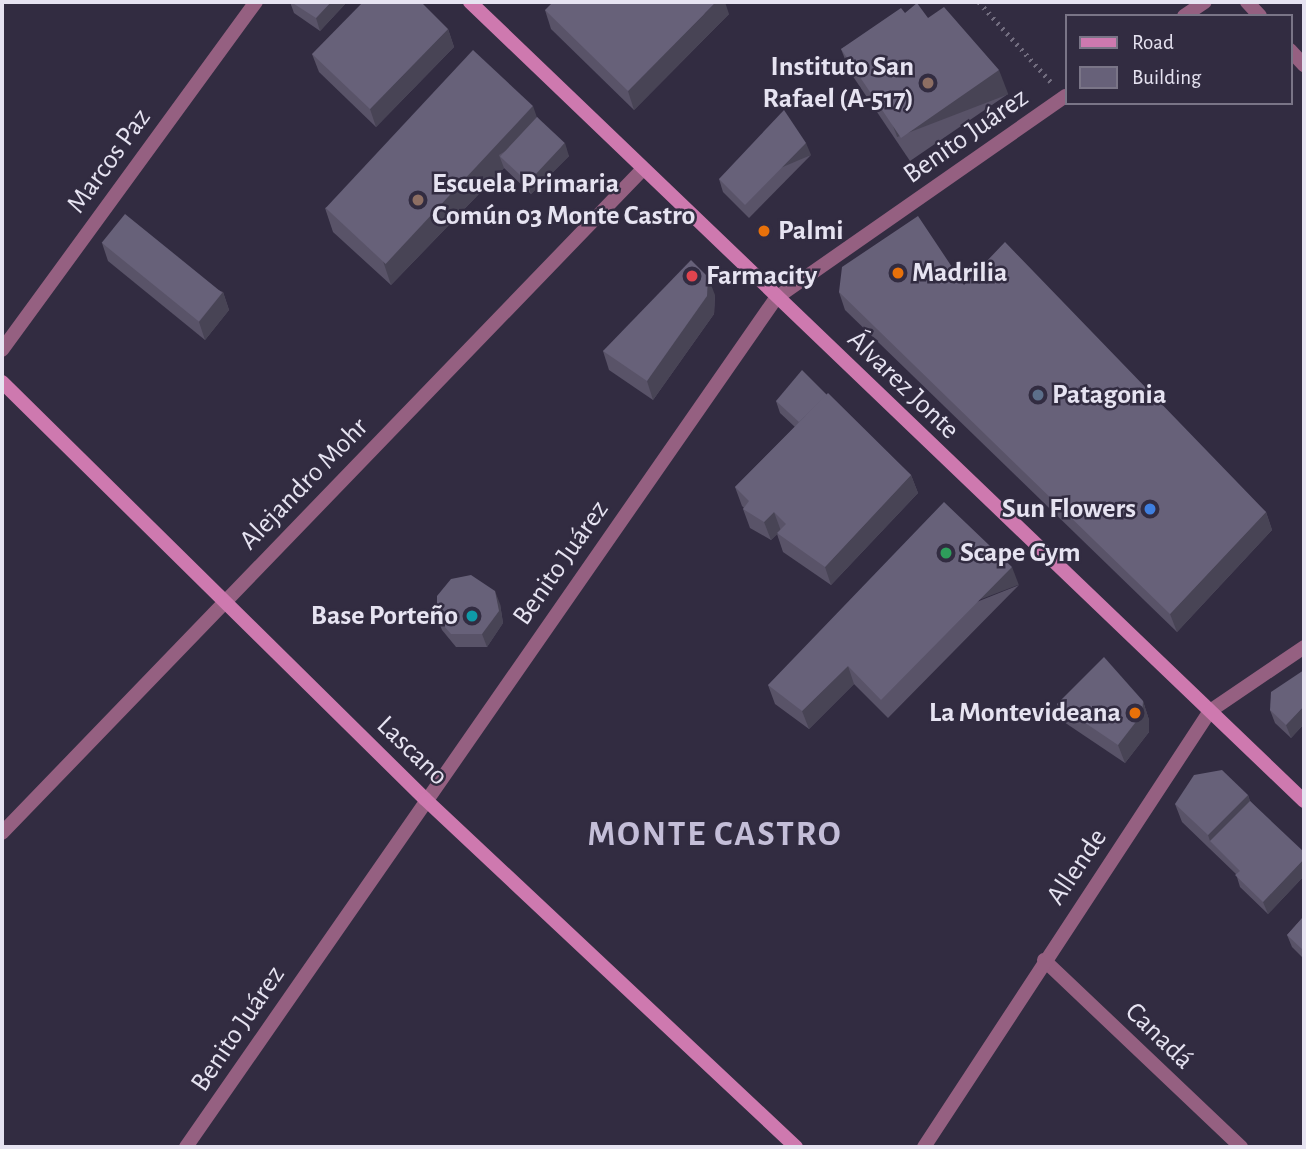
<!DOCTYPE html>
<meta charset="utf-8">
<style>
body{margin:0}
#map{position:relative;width:1306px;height:1149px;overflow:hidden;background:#322c41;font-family:"Alegreya Sans",sans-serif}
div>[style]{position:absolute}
.path>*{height:4.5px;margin-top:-2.25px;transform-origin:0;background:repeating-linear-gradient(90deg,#726d7f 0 2px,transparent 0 7px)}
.street>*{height:14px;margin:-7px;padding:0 7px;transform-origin:7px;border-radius:7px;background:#956081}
.secondary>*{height:14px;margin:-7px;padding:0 7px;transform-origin:7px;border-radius:7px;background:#ce79af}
.wall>*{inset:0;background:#595368}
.shaded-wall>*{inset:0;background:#484455;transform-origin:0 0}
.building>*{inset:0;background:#676179;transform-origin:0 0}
.dots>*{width:19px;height:19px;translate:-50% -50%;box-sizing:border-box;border:4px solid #322c41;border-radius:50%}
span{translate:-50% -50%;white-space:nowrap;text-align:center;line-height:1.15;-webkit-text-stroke:5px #322c41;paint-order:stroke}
.poi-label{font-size:28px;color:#e6e3f1;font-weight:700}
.right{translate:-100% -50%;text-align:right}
.left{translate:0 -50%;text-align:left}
.street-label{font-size:28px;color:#e6e3f1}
.district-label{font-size:35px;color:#c4bed8;font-weight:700;letter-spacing:2px}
.frame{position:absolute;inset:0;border:4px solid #e6e3f1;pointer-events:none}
.legend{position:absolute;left:1065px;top:14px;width:228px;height:91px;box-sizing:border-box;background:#322c41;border:2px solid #7a7587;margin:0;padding:9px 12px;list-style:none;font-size:21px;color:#e6e3f1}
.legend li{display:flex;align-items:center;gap:14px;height:35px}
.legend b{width:35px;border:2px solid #7a7587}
</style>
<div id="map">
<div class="path">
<i style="left:979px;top:2px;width:108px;rotate:48deg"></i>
</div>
<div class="street">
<i style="left:1247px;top:2px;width:19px;rotate:47deg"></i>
<i style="left:1184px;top:16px;width:25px;rotate:-34deg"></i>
<i style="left:1290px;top:50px;width:21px;rotate:47deg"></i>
<i style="left:2px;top:350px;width:431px;rotate:-53.9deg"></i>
<i style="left:2px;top:833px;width:922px;rotate:-46.01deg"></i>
<i style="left:1044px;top:960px;width:272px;rotate:43.5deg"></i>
<i style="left:186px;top:1147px;width:1034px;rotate:-55.2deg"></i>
<i style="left:776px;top:298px;width:353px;rotate:-34.9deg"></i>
<i style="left:924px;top:1147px;width:521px;rotate:-56.74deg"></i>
<i style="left:1210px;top:711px;width:114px;rotate:-34.2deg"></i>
</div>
<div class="secondary">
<i style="left:470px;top:2px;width:1155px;rotate:43.77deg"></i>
<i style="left:2px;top:382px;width:594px;rotate:44.59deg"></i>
<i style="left:425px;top:799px;width:509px;rotate:43.17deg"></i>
</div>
<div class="wall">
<i style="clip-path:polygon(290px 2px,347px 2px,320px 31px,294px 13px)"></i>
<i style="clip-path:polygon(545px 10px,729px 14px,634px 110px,551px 29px)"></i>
<i style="clip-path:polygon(905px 13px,928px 18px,1008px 94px,910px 161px,850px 72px,841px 49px)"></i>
<i style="clip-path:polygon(448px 29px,454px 47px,376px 127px,319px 72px,312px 54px)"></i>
<i style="clip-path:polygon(537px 117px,569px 156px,531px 194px,504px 168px,391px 285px,333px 232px,325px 208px)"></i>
<i style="clip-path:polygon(811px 155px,749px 218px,723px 192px,719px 179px)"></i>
<i style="clip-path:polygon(102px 243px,223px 292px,229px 310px,205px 340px,108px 261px)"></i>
<i style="clip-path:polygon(964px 285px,1266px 512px,1272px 530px,1177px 632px,845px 310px,839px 292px)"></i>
<i style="clip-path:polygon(715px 295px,714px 314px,653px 400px,609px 370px,603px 351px)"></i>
<i style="clip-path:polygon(827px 395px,911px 475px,918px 493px,831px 585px,783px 552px,777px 534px,771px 540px,750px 528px,743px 509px,744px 508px,742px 506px,735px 487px,795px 427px,780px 413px,776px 401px)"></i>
<i style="clip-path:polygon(1019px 585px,888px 718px,854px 684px,809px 729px,775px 704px,768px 685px)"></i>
<i style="clip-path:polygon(500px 604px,503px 623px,487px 647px,456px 647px,442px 630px,437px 618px)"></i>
<i style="clip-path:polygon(1304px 670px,1304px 724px,1291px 738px,1275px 723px,1270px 710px)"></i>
<i style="clip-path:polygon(1143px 701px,1149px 720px,1149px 732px,1125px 763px,1064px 722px,1057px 704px)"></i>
<i style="clip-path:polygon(1248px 795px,1250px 801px,1304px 859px,1304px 876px,1268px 914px,1240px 887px,1236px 874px,1182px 822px,1175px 804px)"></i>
<i style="clip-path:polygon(1304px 916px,1304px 959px,1292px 947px,1287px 935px)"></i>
</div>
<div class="shaded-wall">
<i style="clip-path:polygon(331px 2px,347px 2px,320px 31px,316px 18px)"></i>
<i style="clip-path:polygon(716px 2px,725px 2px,729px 14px,634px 110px,628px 91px)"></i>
<i style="clip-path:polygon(448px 29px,454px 47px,376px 127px,370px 109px)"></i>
<i style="left:999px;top:70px;width:26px;height:119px;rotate:69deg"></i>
<i style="clip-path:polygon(533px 106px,541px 129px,499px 155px,504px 168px,391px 285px,383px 261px)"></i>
<i style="clip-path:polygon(565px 143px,569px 156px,531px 194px,526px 181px)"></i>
<i style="left:806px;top:143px;width:13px;height:87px;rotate:67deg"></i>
<i style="clip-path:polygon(708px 277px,715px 295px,714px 314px,653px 400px,647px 381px)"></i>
<i style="clip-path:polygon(223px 292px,229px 310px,205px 340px,199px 322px)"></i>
<i style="clip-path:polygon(911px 475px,918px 493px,831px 585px,825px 567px)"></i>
<i style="clip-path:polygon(774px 512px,781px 531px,771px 540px,764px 522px)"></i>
<i style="clip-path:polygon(1266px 512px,1272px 530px,1177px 632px,1170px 614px)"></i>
<i style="left:1012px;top:567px;width:19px;height:187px;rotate:69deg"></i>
<i style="clip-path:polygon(495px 591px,500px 604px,503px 623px,487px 647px,482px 634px)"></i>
<i style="clip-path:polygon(848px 666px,854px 684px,809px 729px,802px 711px)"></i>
<i style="clip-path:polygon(1143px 701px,1149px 720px,1149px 732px,1125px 763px,1118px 745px)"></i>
<i style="clip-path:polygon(1304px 706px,1304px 724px,1291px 738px,1286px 725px)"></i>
<i style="clip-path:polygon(1248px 795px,1254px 814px,1210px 841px,1208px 835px)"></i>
<i style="clip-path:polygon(1304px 859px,1304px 876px,1268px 914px,1263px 902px)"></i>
</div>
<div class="building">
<i style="clip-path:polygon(291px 2px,331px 2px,316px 18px)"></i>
<i style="clip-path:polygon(363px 2px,421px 2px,448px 29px,370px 109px,312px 54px)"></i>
<i style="clip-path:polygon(553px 2px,716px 2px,628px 91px,545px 10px)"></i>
<i style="clip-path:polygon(917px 3px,928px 18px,944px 7px,999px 70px,901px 138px,841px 49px,901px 8px,905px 13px)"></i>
<i style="left:473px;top:50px;width:82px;height:216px;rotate:43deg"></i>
<i style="clip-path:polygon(784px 110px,806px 143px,745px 205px,719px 179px)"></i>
<i style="left:537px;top:117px;width:38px;height:54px;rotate:43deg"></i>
<i style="left:125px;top:214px;width:125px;height:37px;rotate:39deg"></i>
<i style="clip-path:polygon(918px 216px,964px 285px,1005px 242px,1266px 512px,1170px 614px,839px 292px,842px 267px)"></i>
<i style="clip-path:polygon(691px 260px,708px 277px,707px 296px,647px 381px,603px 351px)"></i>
<i style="clip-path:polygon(802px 370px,827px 395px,799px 422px,776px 401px)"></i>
<i style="clip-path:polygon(828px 393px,911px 475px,825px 567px,777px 533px,786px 524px,774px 512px,764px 522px,743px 509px,749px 501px,735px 487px)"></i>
<i style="clip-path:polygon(944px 502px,1012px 567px,881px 700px,848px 666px,802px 711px,768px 685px)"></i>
<i style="clip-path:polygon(471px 575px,495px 591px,499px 611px,482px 634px,451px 634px,437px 618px,437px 596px,451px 579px)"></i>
<i style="clip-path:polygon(1104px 657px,1143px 701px,1142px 714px,1118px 745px,1057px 704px)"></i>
<i style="clip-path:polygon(1304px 670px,1304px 706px,1286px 725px,1270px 710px,1271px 692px)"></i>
<i style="clip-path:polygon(1222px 770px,1248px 795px,1208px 835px,1175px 804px,1194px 775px)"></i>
<i style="clip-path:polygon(1250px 801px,1304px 852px,1304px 859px,1263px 902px,1235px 875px,1240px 871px,1210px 841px)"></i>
<i style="clip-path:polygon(1304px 916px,1304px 951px,1287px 935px)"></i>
</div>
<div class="dots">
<i style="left:928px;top:83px;background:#8d6e63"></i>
<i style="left:418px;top:200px;background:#8d6e63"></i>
<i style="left:764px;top:231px;background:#e8710a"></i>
<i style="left:898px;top:273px;background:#e8710a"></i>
<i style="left:692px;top:276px;background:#e0444e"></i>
<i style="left:1038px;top:395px;background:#5c6f8a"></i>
<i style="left:1150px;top:509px;background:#3f7fe0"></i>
<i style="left:946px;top:553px;background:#2e9e5b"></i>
<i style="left:472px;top:616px;background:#0f9aa8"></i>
<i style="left:1135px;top:713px;background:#e8710a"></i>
</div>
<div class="poi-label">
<span class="right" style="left:914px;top:83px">Instituto San<br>Rafael (A-517)</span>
<span class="left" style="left:432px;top:200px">Escuela Primaria<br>Común 03 Monte Castro</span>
<span class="left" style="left:778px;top:231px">Palmi</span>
<span class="left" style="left:912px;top:273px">Madrilia</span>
<span class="left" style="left:706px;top:276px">Farmacity</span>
<span class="left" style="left:1052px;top:395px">Patagonia</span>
<span class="right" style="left:1136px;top:509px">Sun Flowers</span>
<span class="left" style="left:960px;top:553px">Scape Gym</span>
<span class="right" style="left:458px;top:616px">Base Porteño</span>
<span class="right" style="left:1121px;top:713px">La Montevideana</span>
</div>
<div class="street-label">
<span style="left:966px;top:136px;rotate:-35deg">Benito Juárez</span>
<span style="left:109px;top:161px;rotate:-54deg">Marcos Paz</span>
<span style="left:903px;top:385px;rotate:44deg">Álvarez Jonte</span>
<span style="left:304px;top:484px;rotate:-46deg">Alejandro Mohr</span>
<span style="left:561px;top:563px;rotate:-55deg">Benito Juárez</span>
<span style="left:412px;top:751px;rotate:44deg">Lascano</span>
<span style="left:1077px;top:867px;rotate:-56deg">Allende</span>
<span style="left:238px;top:1029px;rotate:-56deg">Benito Juárez</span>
<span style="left:1159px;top:1036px;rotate:44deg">Canadá</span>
</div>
<div class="district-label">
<span style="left:715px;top:835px">MONTE CASTRO</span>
</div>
<div class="frame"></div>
<ul class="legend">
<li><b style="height:9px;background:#ce79af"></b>Road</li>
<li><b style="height:19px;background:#676179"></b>Building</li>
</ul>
</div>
